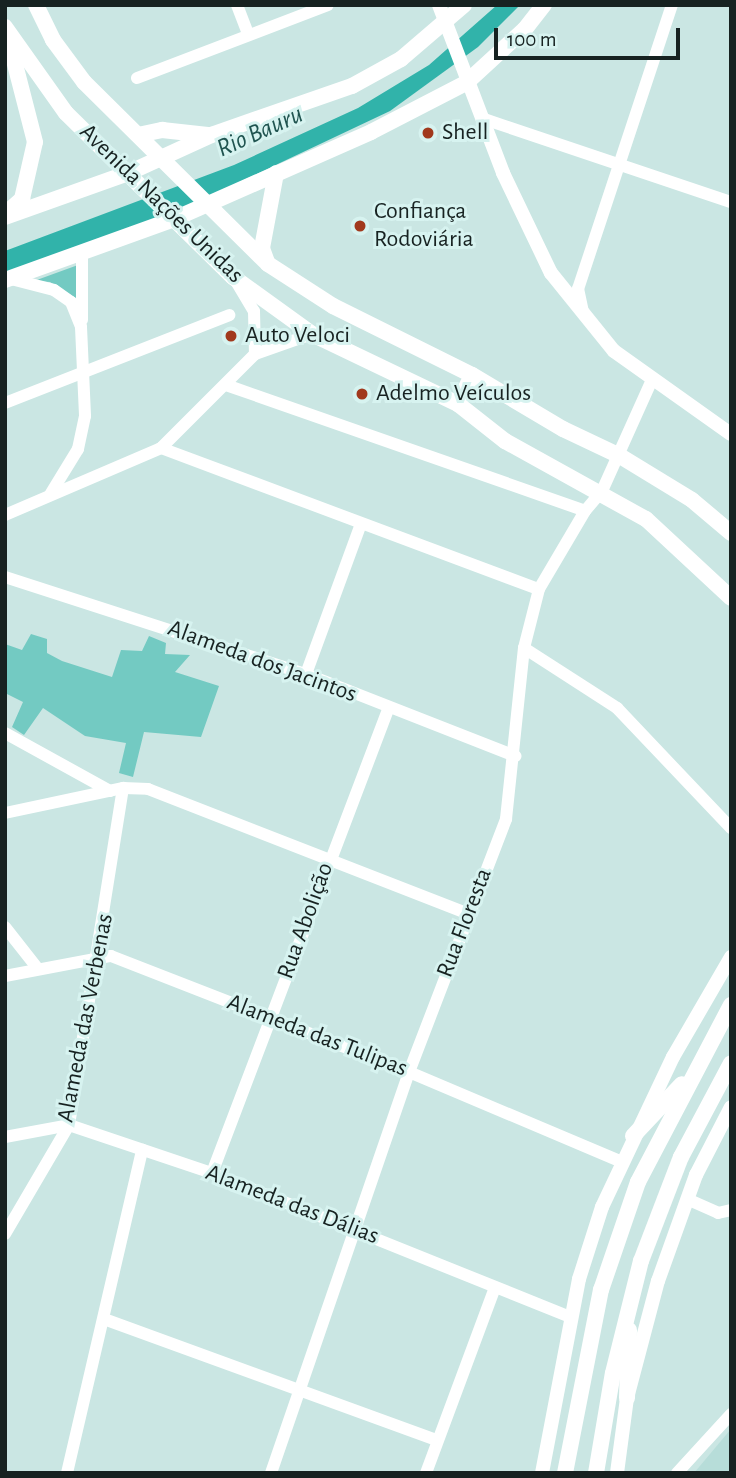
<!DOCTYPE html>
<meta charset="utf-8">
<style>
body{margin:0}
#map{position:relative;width:736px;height:1478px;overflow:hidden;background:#cae6e3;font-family:"Alegreya Sans",sans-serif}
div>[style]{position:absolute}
.built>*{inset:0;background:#b7ddd9}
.green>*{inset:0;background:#73cac2}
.water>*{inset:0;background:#31b3aa}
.minor>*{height:12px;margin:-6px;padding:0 6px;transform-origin:6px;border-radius:6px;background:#fff}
.tertiary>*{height:14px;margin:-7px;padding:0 7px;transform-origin:7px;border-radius:7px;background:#fff}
.secondary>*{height:16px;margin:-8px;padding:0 8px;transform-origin:8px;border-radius:8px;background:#fff}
.dots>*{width:19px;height:19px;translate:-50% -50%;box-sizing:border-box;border:4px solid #d7f3f0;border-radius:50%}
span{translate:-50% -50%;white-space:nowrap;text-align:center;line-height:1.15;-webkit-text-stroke:6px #d7f3f0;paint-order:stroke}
.poi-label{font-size:24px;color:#172221}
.left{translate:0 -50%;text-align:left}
.street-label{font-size:24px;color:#172221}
.water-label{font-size:26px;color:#205450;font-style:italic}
.frame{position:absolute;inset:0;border:7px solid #172221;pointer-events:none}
.scale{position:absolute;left:494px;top:28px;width:186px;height:32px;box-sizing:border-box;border:4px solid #172221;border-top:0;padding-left:9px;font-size:21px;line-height:24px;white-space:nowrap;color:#172221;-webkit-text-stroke:5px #d7f3f0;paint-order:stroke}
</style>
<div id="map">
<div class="built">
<i style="clip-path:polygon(731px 1429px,731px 1473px,694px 1473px)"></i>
</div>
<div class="green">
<i style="clip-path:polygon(78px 265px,76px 298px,50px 282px,34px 281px)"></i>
<i style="clip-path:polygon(31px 634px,47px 639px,47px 653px,62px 661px,112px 677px,121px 650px,142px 651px,149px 636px,166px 643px,165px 654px,190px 655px,175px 672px,219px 686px,201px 737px,144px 732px,133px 777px,119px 773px,126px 743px,85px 736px,43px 708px,24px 735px,12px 727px,23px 702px,5px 693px,5px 644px,22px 650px)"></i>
</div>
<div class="water">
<i style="clip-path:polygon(497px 5px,520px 5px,478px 47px,390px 111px,102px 247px,5px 278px,5px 251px,234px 165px,358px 108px,429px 65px)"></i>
</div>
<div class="minor">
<i style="left:237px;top:5px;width:30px;rotate:69deg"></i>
<i style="left:137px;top:78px;width:204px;rotate:-20.9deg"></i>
<i style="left:484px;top:119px;width:261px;rotate:18.6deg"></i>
<i style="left:11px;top:279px;width:44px;rotate:14.3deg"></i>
<i style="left:54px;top:290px;width:21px;rotate:35deg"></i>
<i style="left:71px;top:302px;width:27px;rotate:68deg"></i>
<i style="left:81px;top:327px;width:89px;rotate:87.4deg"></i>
<i style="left:85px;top:416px;width:34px;rotate:102deg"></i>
<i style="left:78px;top:449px;width:52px;rotate:121.5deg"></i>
<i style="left:237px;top:283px;width:33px;rotate:59deg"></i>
<i style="left:254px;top:311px;width:43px;rotate:88.7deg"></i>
<i style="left:583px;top:312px;width:24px;rotate:-102deg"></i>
<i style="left:578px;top:289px;width:299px;rotate:-71.7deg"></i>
<i style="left:82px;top:320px;width:65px;rotate:-90deg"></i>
<i style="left:226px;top:385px;width:380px;rotate:19.3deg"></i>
<i style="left:5px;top:403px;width:241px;rotate:-21.4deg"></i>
<i style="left:161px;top:448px;width:403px;rotate:20.5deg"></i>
<i style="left:5px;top:515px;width:170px;rotate:-23.2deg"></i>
<i style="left:161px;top:448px;width:133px;rotate:-45deg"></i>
<i style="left:255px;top:354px;width:60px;rotate:-19.3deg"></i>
<i style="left:5px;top:577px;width:316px;rotate:17.9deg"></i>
<i style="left:306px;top:674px;width:225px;rotate:21.4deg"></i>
<i style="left:524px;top:648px;width:111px;rotate:32.8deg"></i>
<i style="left:617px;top:708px;width:166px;rotate:46.5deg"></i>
<i style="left:306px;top:674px;width:160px;rotate:-69.9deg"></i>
<i style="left:5px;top:733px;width:120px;rotate:28.9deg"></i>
<i style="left:5px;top:813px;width:121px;rotate:-12deg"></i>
<i style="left:123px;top:788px;width:25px;rotate:2deg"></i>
<i style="left:148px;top:789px;width:344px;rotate:21.3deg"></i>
<i style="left:5px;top:927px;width:53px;rotate:51.8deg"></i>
<i style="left:5px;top:976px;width:108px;rotate:-10.7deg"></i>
<i style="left:111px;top:956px;width:320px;rotate:21.3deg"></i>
<i style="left:409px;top:1072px;width:229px;rotate:22.9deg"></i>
<i style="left:5px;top:1137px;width:65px;rotate:-10.6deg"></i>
<i style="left:69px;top:1125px;width:151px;rotate:18.6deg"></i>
<i style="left:212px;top:1173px;width:388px;rotate:21.9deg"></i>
<i style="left:212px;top:1173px;width:498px;rotate:-69.2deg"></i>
<i style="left:687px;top:1199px;width:34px;rotate:24deg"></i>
<i style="left:718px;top:1213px;width:13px;rotate:-13deg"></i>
<i style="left:5px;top:1234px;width:126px;rotate:-59.6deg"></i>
<i style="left:69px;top:1125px;width:341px;rotate:-80.9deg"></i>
<i style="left:104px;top:1319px;width:354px;rotate:20deg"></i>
<i style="left:67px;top:1473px;width:332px;rotate:-76.9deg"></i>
<i style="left:271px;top:1473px;width:424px;rotate:-71deg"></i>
<i style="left:409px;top:1072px;width:271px;rotate:-69deg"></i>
<i style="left:506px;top:819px;width:172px;rotate:-84deg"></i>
<i style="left:524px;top:648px;width:61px;rotate:-75.7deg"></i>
<i style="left:539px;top:589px;width:91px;rotate:-59.5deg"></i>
<i style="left:585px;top:511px;width:26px;rotate:-50deg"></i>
<i style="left:602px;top:491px;width:122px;rotate:-65.8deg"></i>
<i style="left:426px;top:1473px;width:198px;rotate:-69.6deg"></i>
<i style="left:677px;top:1473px;width:80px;rotate:-47.5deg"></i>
</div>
<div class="tertiary">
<i style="left:439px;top:5px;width:180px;rotate:69.1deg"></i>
<i style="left:503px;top:173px;width:111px;rotate:64.4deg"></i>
<i style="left:551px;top:273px;width:100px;rotate:51.1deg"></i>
<i style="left:614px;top:351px;width:143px;rotate:35.4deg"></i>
<i style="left:542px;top:1473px;width:197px;rotate:-79.2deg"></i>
<i style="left:579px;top:1279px;width:76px;rotate:-72.3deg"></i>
<i style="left:602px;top:1207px;width:166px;rotate:-64.7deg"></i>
<i style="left:673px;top:1057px;width:116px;rotate:-59.9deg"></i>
<i style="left:617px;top:1473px;width:76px;rotate:-82.4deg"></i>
<i style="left:627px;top:1398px;width:121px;rotate:-75.2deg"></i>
<i style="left:658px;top:1281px;width:113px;rotate:-70.3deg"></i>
<i style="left:696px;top:1175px;width:76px;rotate:-62.8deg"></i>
</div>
<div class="secondary">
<i style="left:36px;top:5px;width:39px;rotate:64deg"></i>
<i style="left:53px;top:40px;width:52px;rotate:53.6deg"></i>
<i style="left:84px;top:82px;width:259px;rotate:44.7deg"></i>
<i style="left:268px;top:264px;width:77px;rotate:32.9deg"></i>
<i style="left:333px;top:306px;width:155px;rotate:26.4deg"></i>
<i style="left:472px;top:375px;width:106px;rotate:30.7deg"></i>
<i style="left:563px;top:429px;width:63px;rotate:25.3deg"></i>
<i style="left:620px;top:456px;width:84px;rotate:31.4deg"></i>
<i style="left:692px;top:500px;width:51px;rotate:40.2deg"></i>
<i style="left:5px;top:27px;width:105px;rotate:54.7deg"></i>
<i style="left:66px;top:113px;width:234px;rotate:44.5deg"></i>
<i style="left:233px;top:277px;width:97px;rotate:35.8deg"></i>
<i style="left:312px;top:334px;width:162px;rotate:25.6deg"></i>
<i style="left:458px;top:404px;width:60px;rotate:38.2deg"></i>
<i style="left:505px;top:441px;width:161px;rotate:29deg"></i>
<i style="left:646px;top:519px;width:116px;rotate:42.9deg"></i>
<i style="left:138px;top:135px;width:25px;rotate:-12deg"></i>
<i style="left:162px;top:130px;width:46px;rotate:6.2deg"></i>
<i style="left:5px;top:214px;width:23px;rotate:-41deg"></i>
<i style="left:22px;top:199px;width:58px;rotate:-77.2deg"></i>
<i style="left:35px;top:142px;width:108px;rotate:-104.4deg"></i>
<i style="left:5px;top:217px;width:128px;rotate:-19.6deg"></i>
<i style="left:126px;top:174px;width:94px;rotate:-24.6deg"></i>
<i style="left:211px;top:135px;width:149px;rotate:-19.2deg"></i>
<i style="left:352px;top:86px;width:56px;rotate:-28.9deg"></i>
<i style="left:401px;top:59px;width:83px;rotate:-40.6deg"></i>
<i style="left:267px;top:262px;width:15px;rotate:-110deg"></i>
<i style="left:262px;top:248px;width:76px;rotate:-79.4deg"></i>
<i style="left:5px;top:280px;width:180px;rotate:-19.8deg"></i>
<i style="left:174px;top:219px;width:215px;rotate:-23.8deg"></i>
<i style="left:371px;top:132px;width:107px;rotate:-27.3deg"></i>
<i style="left:466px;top:83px;width:80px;rotate:-42.5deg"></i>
<i style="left:525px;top:29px;width:31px;rotate:-52deg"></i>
<i style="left:458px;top:404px;width:32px;rotate:-64deg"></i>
<i style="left:633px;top:1136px;width:71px;rotate:-46.7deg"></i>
<i style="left:627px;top:1398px;width:68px;rotate:-88.3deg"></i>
<i style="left:565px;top:1473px;width:187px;rotate:-78.9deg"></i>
<i style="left:601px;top:1290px;width:114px;rotate:-71.1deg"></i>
<i style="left:638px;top:1182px;width:200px;rotate:-62.3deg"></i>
<i style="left:596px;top:1473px;width:101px;rotate:-80.4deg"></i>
<i style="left:613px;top:1373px;width:115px;rotate:-76deg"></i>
<i style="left:641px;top:1261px;width:111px;rotate:-69deg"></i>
<i style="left:681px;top:1157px;width:106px;rotate:-62deg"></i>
</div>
<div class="dots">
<i style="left:428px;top:133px;background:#a1391d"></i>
<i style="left:360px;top:226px;background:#a1391d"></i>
<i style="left:231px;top:336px;background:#a1391d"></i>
<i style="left:362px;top:394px;background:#a1391d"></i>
</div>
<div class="poi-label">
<span class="left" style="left:442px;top:133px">Shell</span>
<span class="left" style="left:374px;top:226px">Confiança<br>Rodoviária</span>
<span class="left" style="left:245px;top:336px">Auto Veloci</span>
<span class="left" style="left:376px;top:394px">Adelmo Veículos</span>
</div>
<div class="street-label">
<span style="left:161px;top:204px;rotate:44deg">Avenida Nações Unidas</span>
<span style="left:262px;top:662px;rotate:20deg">Alameda dos Jacintos</span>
<span style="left:306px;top:921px;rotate:-70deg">Rua Abolição</span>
<span style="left:465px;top:923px;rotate:-69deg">Rua Floresta</span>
<span style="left:86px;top:1018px;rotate:-79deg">Alameda das Verbenas</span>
<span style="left:317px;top:1036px;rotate:21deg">Alameda das Tulipas</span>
<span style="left:292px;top:1205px;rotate:21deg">Alameda das Dálias</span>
</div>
<div class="water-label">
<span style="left:260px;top:132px;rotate:-24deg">Rio Bauru</span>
</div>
<div class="frame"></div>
<div class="scale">100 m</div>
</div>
